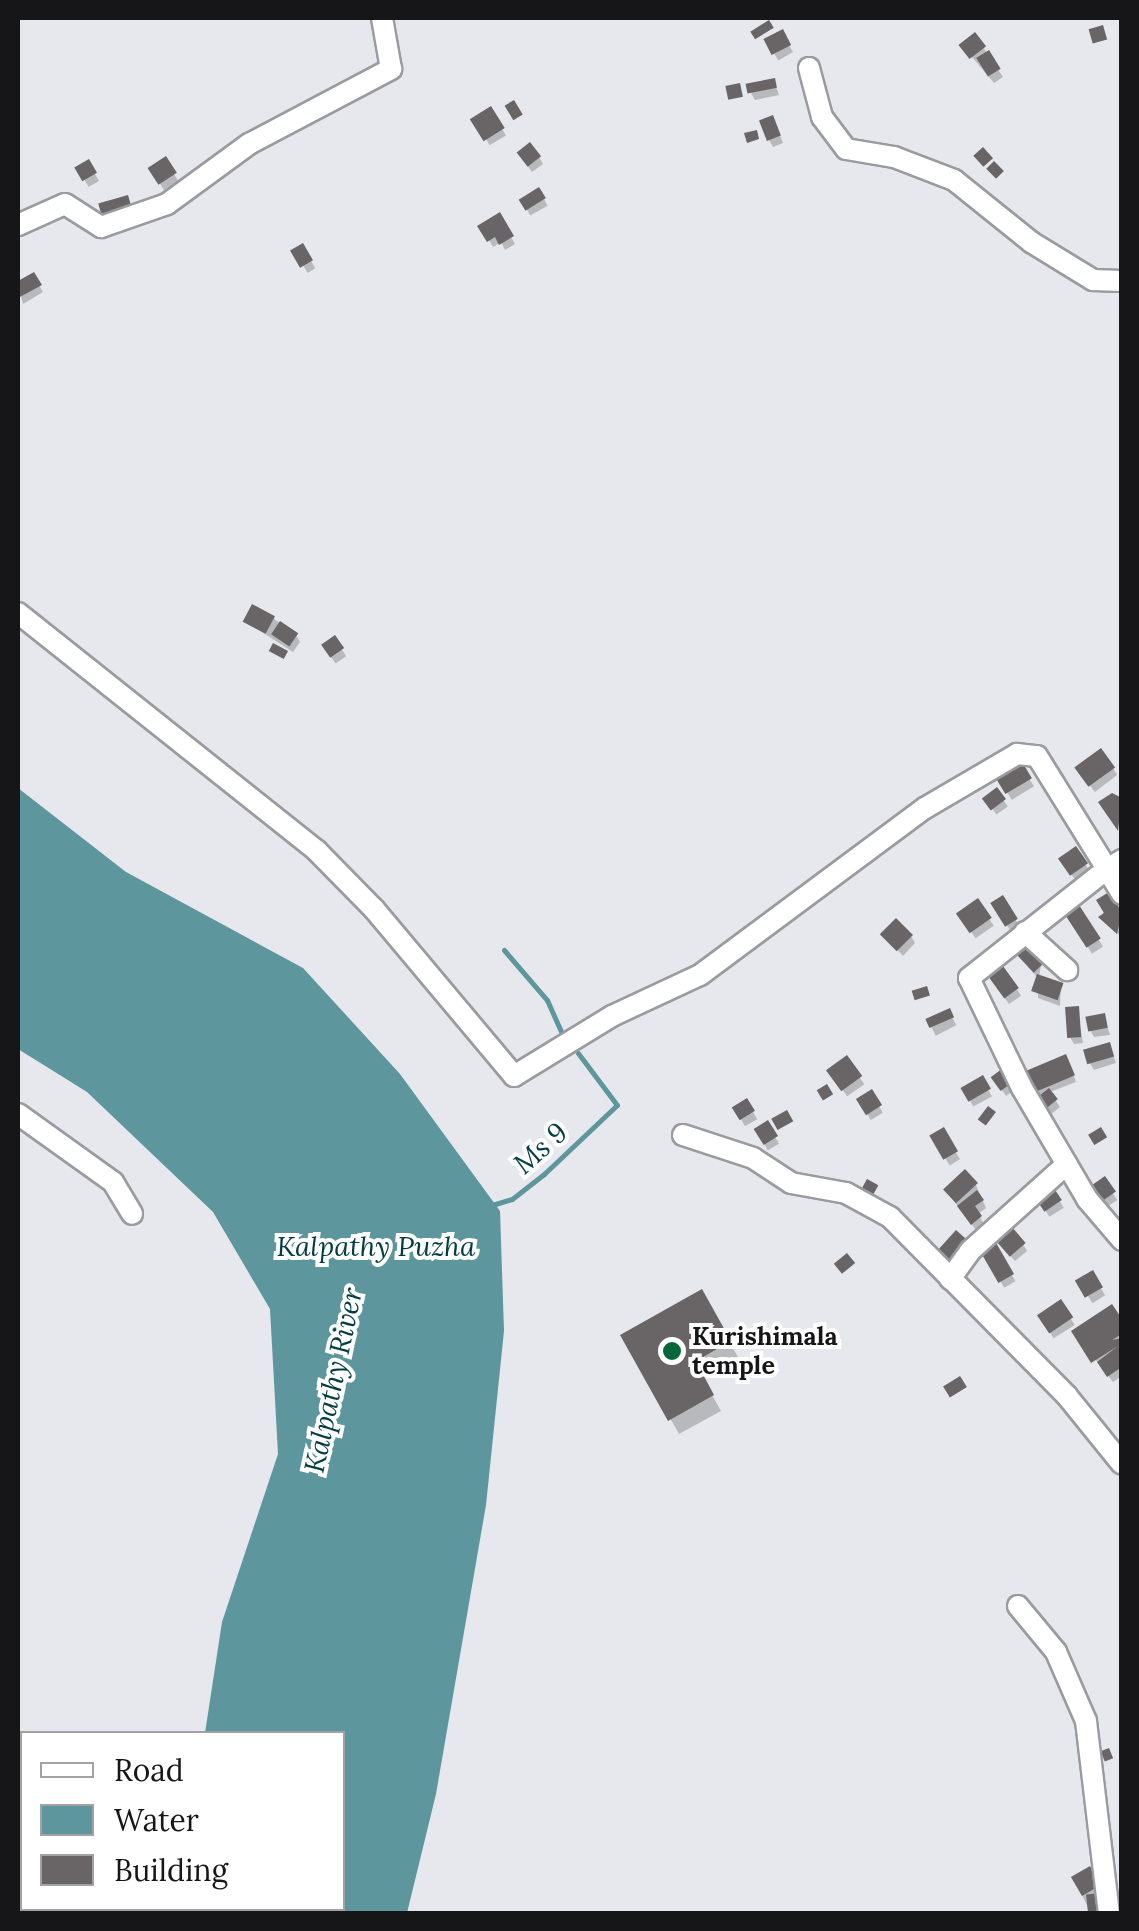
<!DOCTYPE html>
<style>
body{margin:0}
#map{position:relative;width:1139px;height:1931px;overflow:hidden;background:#e7e8ed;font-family:Lora,serif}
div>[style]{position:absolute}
.water>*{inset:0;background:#5d969c}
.shadow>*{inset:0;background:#0003;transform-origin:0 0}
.stream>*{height:5px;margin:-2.5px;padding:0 2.5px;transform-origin:2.5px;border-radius:2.5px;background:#5d969c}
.building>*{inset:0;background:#696465;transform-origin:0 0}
.roads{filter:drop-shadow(2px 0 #9a9ba0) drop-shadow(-2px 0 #9a9ba0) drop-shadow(0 2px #9a9ba0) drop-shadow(0 -2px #9a9ba0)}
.minor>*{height:20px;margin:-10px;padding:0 10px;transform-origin:10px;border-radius:10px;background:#fff}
.dots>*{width:28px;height:28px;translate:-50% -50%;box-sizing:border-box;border:5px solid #fff;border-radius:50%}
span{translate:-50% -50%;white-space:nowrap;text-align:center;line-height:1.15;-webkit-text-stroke:8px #fff;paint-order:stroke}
.poi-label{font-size:25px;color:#161618;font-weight:700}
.left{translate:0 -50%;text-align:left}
.water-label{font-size:28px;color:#033c41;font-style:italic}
.frame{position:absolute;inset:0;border:20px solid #161618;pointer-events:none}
.legend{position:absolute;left:20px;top:1731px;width:325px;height:180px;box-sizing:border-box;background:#fff;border:2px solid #a2a2a3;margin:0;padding:12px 18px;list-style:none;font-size:30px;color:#161618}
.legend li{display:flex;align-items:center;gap:20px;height:50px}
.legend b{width:50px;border:2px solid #a2a2a3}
</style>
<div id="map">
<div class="water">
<i style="clip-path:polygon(18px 788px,126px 872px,303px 968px,400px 1074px,500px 1211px,504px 1331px,486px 1505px,436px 1794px,407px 1913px,180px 1913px,342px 1908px,342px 1734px,205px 1733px,222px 1622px,278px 1454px,270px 1309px,213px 1212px,87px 1092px,18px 1049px)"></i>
</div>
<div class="shadow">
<i style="left:782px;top:33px;width:22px;height:17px;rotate:60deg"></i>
<i style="clip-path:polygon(975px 35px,1003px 77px,994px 83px,961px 44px)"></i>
<i style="clip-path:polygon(774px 81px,779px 95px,755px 100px,751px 93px)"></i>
<i style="left:490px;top:109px;width:31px;height:19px;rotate:59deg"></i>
<i style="clip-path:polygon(776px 125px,783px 143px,773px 147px,769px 140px)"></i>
<i style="clip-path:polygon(539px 157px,543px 164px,532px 172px,523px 160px)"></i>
<i style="left:165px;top:159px;width:26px;height:17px;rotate:59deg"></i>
<i style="left:88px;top:162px;width:22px;height:12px;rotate:60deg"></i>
<i style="left:539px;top:190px;width:18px;height:20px;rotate:61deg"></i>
<i style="clip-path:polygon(499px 216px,515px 244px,505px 250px,501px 242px,493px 247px,481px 226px)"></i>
<i style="left:302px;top:246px;width:26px;height:9px;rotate:59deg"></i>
<i style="clip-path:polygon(33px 275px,43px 292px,23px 304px,18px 284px)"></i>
<i style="clip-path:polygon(273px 618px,296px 635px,300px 642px,293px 652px,246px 622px)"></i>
<i style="left:334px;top:638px;width:22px;height:13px;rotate:56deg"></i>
<i style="left:1017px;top:759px;width:32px;height:26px;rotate:58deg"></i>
<i style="clip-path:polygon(1113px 768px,1117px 775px,1095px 792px,1082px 775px)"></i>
<i style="left:997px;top:791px;width:19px;height:14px;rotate:55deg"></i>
<i style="left:1075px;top:849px;width:27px;height:17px;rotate:56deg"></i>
<i style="clip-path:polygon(1108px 895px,1122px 917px,1122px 938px,1102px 918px)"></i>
<i style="left:1003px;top:899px;width:33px;height:10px;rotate:59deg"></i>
<i style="left:977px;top:901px;width:30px;height:22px;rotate:56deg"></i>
<i style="left:1078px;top:908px;width:46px;height:13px;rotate:57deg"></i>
<i style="clip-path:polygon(883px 934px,911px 936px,915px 943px,903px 956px)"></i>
<i style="clip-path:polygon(1017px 955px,1041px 965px,1039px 977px,1061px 985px,1060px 1006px,1038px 998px,1038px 978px)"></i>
<i style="clip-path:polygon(992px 980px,1017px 989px,1021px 996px,1009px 1004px)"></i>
<i style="clip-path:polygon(1077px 1008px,1083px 1043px,1074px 1044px,1070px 1037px)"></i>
<i style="left:949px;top:1011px;width:16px;height:23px;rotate:63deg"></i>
<i style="clip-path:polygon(1104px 1016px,1110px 1035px,1094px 1037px,1090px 1030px)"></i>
<i style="clip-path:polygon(1112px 1052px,1116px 1063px,1094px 1070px,1090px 1063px)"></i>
<i style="left:846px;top:1058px;width:32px;height:21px;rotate:55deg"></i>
<i style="clip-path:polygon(1069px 1063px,1076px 1082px,1050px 1092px,1060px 1107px,1049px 1116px,1034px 1090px)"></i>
<i style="left:982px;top:1078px;width:21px;height:21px;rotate:62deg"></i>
<i style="clip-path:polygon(994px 1078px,1017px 1088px,1006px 1096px)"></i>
<i style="left:871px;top:1093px;width:23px;height:14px;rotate:59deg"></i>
<i style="left:747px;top:1101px;width:21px;height:14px;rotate:61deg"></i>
<i style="left:767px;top:1123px;width:24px;height:13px;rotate:60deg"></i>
<i style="left:943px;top:1131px;width:33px;height:12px;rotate:59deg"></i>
<i style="left:1104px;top:1179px;width:25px;height:15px;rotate:58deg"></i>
<i style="left:1049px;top:1184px;width:28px;height:17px;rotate:58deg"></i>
<i style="clip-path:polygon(976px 1185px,986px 1208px,978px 1214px,984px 1224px,976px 1230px,950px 1196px)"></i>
<i style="clip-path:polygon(995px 1239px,1023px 1244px,1027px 1251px,1015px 1261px)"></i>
<i style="left:994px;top:1244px;width:43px;height:13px;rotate:60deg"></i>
<i style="left:1092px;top:1274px;width:25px;height:15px;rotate:58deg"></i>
<i style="clip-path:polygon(701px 1293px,738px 1357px,702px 1377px,721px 1411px,679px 1434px,624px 1336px)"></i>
<i style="left:1061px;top:1303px;width:26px;height:25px;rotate:58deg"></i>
<i style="clip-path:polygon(1112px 1308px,1122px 1317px,1122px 1376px,1113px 1382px,1074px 1332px)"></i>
<i style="clip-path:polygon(1089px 1870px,1102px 1893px,1105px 1914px,1091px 1914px,1074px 1878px)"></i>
</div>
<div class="stream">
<i style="left:504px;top:950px;width:66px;rotate:49.3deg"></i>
<i style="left:547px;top:1000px;width:34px;rotate:66deg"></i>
<i style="left:492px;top:1205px;width:21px;rotate:-17deg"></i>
<i style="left:512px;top:1199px;width:41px;rotate:-38deg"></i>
<i style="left:544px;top:1174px;width:100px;rotate:-43.4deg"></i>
<i style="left:617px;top:1105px;width:65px;rotate:-126.9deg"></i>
</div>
<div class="building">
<i style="left:769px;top:20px;width:9px;height:22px;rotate:58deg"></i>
<i style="left:1103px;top:25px;width:15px;height:15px;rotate:74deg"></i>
<i style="left:783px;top:29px;width:18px;height:22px;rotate:63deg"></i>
<i style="left:975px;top:32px;width:18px;height:21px;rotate:52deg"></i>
<i style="left:989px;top:50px;width:22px;height:15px;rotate:58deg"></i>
<i style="left:775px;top:78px;width:10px;height:30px;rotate:79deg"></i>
<i style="left:740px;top:83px;width:14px;height:15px;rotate:78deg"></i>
<i style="left:514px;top:100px;width:17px;height:11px;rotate:59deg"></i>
<i style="left:491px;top:106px;width:26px;height:25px;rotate:58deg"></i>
<i style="left:773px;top:115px;width:22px;height:15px;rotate:69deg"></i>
<i style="clip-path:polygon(757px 130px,759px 139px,747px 143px,744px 133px)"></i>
<i style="left:530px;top:142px;width:18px;height:17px;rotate:52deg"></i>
<i style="left:983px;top:147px;width:15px;height:13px;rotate:48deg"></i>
<i style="left:166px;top:156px;width:20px;height:22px;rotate:57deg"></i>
<i style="left:89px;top:159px;width:16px;height:17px;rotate:60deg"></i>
<i style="left:994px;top:161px;width:14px;height:11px;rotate:45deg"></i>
<i style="left:539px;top:187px;width:13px;height:24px;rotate:58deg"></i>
<i style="left:128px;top:195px;width:15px;height:31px;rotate:74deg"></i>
<i style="clip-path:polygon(500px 212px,514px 236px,499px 245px,495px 237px,487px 242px,477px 226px)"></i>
<i style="left:303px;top:243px;width:20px;height:15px;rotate:60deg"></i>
<i style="clip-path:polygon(34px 272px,42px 285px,18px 298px,18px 281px)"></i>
<i style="left:252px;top:604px;width:26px;height:20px;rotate:28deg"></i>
<i style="left:280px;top:621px;width:22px;height:16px;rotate:34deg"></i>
<i style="left:335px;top:635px;width:16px;height:17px;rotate:55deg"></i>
<i style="left:273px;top:643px;width:17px;height:9px;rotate:28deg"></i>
<i style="left:1101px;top:748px;width:24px;height:33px;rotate:54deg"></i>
<i style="left:1018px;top:755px;width:27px;height:31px;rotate:59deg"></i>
<i style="left:997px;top:787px;width:15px;height:19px;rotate:53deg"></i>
<i style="clip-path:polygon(1112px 793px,1122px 798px,1118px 831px,1098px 802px)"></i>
<i style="left:1076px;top:846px;width:21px;height:22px;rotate:55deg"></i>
<i style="clip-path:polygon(1109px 892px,1122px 912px,1117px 934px,1098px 917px,1104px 913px,1096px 900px)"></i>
<i style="left:1003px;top:895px;width:28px;height:15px;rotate:58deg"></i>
<i style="left:978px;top:898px;width:24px;height:27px;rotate:55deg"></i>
<i style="left:1079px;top:905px;width:40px;height:17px;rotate:57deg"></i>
<i style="left:896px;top:918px;width:24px;height:23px;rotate:45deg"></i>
<i style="left:1020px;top:939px;width:34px;height:13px;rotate:47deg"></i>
<i style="left:1000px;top:962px;width:32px;height:18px;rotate:54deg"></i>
<i style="left:1037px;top:974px;width:28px;height:18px;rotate:19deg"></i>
<i style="left:927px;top:986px;width:10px;height:16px;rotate:73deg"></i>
<i style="left:1079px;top:1006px;width:31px;height:14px;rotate:86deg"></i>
<i style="left:950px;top:1008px;width:10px;height:27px;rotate:66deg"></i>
<i style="left:1105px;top:1013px;width:15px;height:20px;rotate:79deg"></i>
<i style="left:1110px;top:1042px;width:15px;height:28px;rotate:74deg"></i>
<i style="left:1066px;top:1054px;width:23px;height:45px;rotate:67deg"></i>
<i style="left:847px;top:1055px;width:26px;height:26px;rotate:54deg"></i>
<i style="left:1006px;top:1066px;width:17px;height:19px;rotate:54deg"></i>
<i style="left:983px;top:1075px;width:16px;height:26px;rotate:60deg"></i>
<i style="left:827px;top:1084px;width:12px;height:12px;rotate:59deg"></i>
<i style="left:1049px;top:1088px;width:14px;height:18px;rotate:51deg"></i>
<i style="left:872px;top:1089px;width:19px;height:19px;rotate:58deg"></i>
<i style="left:747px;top:1098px;width:15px;height:18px;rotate:58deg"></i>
<i style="left:988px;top:1106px;width:10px;height:17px;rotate:37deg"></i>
<i style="left:787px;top:1110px;width:13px;height:18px;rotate:61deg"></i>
<i style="left:768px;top:1120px;width:19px;height:17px;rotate:58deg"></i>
<i style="left:944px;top:1127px;width:28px;height:17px;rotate:60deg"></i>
<i style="left:1101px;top:1127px;width:12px;height:15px;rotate:59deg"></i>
<i style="left:965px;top:1169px;width:19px;height:30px;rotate:47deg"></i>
<i style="left:1105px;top:1176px;width:19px;height:20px;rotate:55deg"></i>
<i style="left:867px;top:1179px;width:13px;height:14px;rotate:29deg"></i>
<i style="left:1049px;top:1181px;width:23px;height:21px;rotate:56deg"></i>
<i style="clip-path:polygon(977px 1190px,984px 1200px,975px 1206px,982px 1216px,971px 1225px,957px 1206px)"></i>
<i style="left:1004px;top:1218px;width:33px;height:21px;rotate:49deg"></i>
<i style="left:956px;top:1230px;width:15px;height:28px;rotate:42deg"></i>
<i style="left:995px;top:1241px;width:38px;height:18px;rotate:60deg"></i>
<i style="left:847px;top:1253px;width:13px;height:17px;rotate:51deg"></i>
<i style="left:1093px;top:1270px;width:20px;height:21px;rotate:60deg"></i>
<i style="clip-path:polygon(702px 1289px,731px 1341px,696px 1361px,714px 1395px,668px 1421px,620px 1335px)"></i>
<i style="left:1061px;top:1299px;width:22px;height:29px;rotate:56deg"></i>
<i style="clip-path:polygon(1112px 1304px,1122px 1319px,1122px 1334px,1112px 1340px,1122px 1338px,1122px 1367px,1107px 1377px,1097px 1362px,1118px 1346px,1091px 1363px,1071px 1331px)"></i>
<i style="left:960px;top:1376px;width:13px;height:20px;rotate:58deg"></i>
<i style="left:1109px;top:1748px;width:11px;height:9px;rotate:68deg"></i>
<i style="left:1090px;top:1866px;width:22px;height:22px;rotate:60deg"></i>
<i style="left:1101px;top:1893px;width:18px;height:15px;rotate:84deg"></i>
</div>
<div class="roads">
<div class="minor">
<i style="left:809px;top:68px;width:51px;rotate:75.1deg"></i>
<i style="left:822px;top:117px;width:40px;rotate:53deg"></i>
<i style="left:846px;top:149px;width:49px;rotate:9.5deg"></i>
<i style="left:894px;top:157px;width:64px;rotate:21deg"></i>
<i style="left:954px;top:180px;width:99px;rotate:38.8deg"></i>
<i style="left:1031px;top:242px;width:73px;rotate:31.5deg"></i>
<i style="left:1093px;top:280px;width:29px;rotate:2deg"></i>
<i style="left:18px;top:225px;width:51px;rotate:-24.1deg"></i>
<i style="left:65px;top:204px;width:43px;rotate:32.6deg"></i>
<i style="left:101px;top:227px;width:70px;rotate:-19.2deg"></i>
<i style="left:167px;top:204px;width:102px;rotate:-36.2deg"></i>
<i style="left:249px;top:144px;width:161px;rotate:-27.8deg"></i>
<i style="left:391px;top:69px;width:52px;rotate:-100deg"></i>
<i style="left:18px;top:613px;width:382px;rotate:38.5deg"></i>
<i style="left:317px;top:851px;width:81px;rotate:45.5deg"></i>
<i style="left:374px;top:909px;width:218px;rotate:50deg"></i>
<i style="left:514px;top:1076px;width:115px;rotate:-31.5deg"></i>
<i style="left:612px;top:1016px;width:97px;rotate:-25deg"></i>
<i style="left:700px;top:975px;width:280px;rotate:-36.6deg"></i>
<i style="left:925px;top:808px;width:107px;rotate:-30.4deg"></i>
<i style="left:1017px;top:754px;width:20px;rotate:6deg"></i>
<i style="left:1037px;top:756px;width:133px;rotate:58.2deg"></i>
<i style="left:1107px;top:869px;width:176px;rotate:141.7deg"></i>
<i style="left:969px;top:978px;width:122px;rotate:64.3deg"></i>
<i style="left:1022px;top:1088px;width:129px;rotate:59.6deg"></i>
<i style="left:1087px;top:1199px;width:54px;rotate:49.5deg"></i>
<i style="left:1122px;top:860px;width:17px;rotate:149deg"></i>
<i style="left:1107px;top:869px;width:29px;rotate:59deg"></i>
<i style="left:1025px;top:932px;width:57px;rotate:42.1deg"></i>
<i style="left:18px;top:1114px;width:117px;rotate:35.6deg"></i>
<i style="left:113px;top:1182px;width:37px;rotate:59deg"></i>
<i style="left:683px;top:1135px;width:74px;rotate:18.2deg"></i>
<i style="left:753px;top:1158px;width:45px;rotate:33.3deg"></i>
<i style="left:791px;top:1183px;width:56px;rotate:10.3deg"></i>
<i style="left:846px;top:1193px;width:50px;rotate:28.6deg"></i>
<i style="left:890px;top:1217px;width:252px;rotate:45.3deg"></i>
<i style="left:1067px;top:1396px;width:87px;rotate:51deg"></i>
<i style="left:950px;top:1279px;width:34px;rotate:-54deg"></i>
<i style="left:970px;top:1251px;width:130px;rotate:-41.9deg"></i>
<i style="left:1018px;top:1606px;width:60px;rotate:50.4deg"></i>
<i style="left:1056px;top:1652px;width:75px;rotate:66.5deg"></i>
<i style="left:1086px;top:1721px;width:194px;rotate:83.2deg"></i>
</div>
</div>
<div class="dots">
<i style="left:672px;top:1351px;background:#05663a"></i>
</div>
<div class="poi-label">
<span class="left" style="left:692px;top:1351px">Kurishimala<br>temple</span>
</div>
<div class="water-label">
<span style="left:540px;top:1148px;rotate:-42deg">Ms 9</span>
<span style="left:376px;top:1246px">Kalpathy Puzha</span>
<span style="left:333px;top:1380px;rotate:-78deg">Kalpathy River</span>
</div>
<div class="frame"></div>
<ul class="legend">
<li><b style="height:12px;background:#fff"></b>Road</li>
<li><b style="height:28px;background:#5d969c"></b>Water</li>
<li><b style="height:28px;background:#696465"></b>Building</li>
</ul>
</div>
